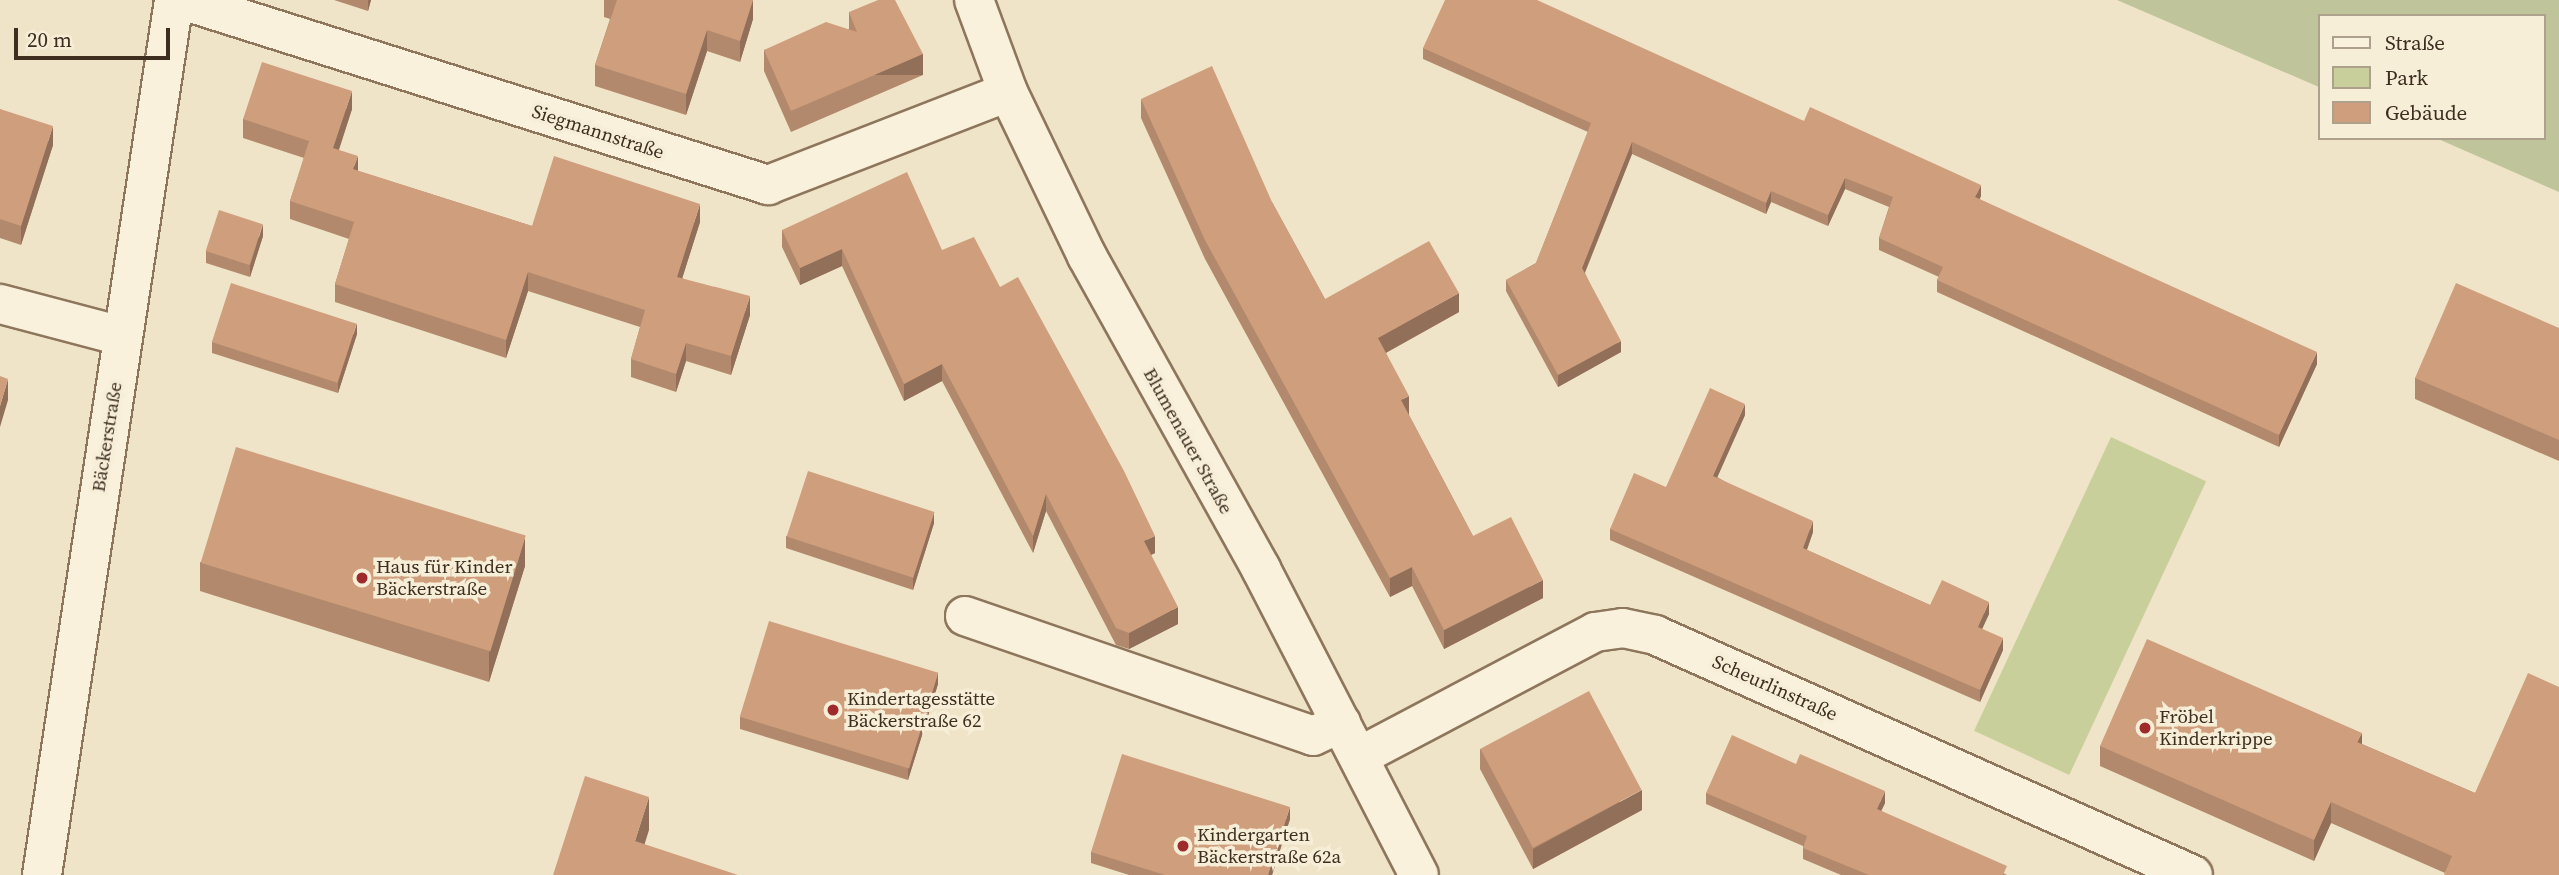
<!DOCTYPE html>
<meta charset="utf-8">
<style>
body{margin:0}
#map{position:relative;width:2559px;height:875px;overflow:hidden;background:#f0e4c8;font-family:"Source Serif 4",serif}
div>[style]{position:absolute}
.green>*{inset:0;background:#c9cf9b;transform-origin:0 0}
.cemetery>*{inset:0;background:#bfc49a}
.roads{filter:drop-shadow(2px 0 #8d765c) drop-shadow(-2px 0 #8d765c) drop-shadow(0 2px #8d765c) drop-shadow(0 -2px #8d765c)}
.minor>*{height:38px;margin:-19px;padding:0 19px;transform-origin:19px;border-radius:19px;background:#faf1dc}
.wall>*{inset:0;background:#b2896c}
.shaded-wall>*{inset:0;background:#916f58;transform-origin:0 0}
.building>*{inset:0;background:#cf9f7d;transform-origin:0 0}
.dots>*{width:19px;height:19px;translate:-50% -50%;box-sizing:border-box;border:4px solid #f7eed8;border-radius:50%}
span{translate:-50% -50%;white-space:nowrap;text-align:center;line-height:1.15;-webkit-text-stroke:7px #f7eed8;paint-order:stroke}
.street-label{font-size:19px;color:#3d2e20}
.poi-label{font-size:19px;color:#3d2e20}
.left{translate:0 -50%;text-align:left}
.legend{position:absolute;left:2318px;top:14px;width:228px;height:126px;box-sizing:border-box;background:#f7eed8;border:2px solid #ada18e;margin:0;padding:9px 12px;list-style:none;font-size:21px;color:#3d2e20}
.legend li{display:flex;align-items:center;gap:14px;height:35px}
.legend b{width:35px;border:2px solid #ada18e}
.scale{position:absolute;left:14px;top:28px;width:156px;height:32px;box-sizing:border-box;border:4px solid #3d2e20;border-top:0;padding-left:9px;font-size:21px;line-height:24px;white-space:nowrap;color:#3d2e20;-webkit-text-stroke:5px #f7eed8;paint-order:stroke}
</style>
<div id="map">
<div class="green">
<i style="left:2111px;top:437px;width:105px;height:324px;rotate:25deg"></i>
</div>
<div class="cemetery">
<i style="clip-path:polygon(2117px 0,2559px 0,2559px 192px,2436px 138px,2543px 138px,2543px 16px,2319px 16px,2319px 87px)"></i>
</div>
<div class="roads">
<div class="minor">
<i style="left:182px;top:0;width:615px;rotate:17.52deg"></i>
<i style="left:768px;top:185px;width:257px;rotate:-21.2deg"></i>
<i style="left:974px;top:0;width:98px;rotate:69.7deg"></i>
<i style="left:1008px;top:92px;width:182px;rotate:64.3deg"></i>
<i style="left:1087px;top:256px;width:358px;rotate:60.9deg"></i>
<i style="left:1261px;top:569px;width:344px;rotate:62.7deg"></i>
<i style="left:0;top:304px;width:126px;rotate:14.7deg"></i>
<i style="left:965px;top:616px;width:368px;rotate:19deg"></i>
<i style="left:1313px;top:736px;width:31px;rotate:-25deg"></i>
<i style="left:1360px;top:756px;width:266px;rotate:-27.8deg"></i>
<i style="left:1595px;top:632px;width:28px;rotate:-8deg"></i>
<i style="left:1623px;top:628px;width:33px;rotate:12deg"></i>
<i style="left:1655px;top:635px;width:589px;rotate:24.04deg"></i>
<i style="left:42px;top:875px;width:885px;rotate:-81.42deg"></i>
</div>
</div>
<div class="wall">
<i style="clip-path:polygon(334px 0,371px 0,368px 11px)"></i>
<i style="clip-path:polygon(604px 0,753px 0,753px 19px,740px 62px,707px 51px,686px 115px,595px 86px,595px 65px,610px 19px,604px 17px)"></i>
<i style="clip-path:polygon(849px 12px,923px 75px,791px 132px,764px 71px,764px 50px,849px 29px)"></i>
<i style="clip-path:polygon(1423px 48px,1804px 121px,1981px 196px,1979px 199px,2317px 364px,2279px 447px,1937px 292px,1937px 280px,1939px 277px,1879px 250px,1879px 238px,1889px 207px,1845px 189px,1828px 226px,1771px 202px,1766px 214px,1632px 154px,1585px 273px,1621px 352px,1558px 387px,1506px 291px,1506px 280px,1536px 263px,1588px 132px,1423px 59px)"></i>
<i style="clip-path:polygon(1141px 99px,1272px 202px,1325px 299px,1459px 312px,1386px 353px,1409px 415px,1473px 536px,1543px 598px,1444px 649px,1412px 586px,1390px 597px,1205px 259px,1141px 118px)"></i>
<i style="clip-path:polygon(0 109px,53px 145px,21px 245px,0 238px)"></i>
<i style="clip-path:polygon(352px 109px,339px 150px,358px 171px,532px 226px,700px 222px,682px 278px,750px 315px,731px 375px,686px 361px,676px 392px,631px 377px,631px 359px,640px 327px,528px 291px,506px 358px,335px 302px,335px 284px,349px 239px,290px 219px,290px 201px,304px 158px,243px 138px,243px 119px)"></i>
<i style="clip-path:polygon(782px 230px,942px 250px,1000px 287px,1155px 553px,1151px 555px,1178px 624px,1129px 649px,1116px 645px,1046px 511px,1033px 553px,942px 381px,904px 401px,842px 266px,800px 285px,782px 247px)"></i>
<i style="clip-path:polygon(263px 236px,250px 277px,206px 263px,206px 251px)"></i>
<i style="clip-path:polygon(2559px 328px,2559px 461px,2415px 399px,2415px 378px)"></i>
<i style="clip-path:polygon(357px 334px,338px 393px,212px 353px,212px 342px)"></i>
<i style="clip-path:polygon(1745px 415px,1717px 477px,1813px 532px,1807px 550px,1930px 605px,1989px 614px,1982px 629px,2003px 650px,1980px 702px,1610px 540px,1610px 529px,1666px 487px)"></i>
<i style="clip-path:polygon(934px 523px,913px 590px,786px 548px,786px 536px)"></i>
<i style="clip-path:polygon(200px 562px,525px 566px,489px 682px,200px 591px)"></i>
<i style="clip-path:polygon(938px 684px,908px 780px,740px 729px,740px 717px)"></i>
<i style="clip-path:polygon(2559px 687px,2445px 873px,2331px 823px,2314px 861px,2100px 766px,2100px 746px,2362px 744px,2475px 793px)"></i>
<i style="clip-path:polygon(1480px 749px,1642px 810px,1533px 869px,1480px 769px)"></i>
<i style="clip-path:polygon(1706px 793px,1885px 803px,1881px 811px,2007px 875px,1841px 875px,1803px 859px,1803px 846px,1706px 804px)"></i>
<i style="clip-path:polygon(1290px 819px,1272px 875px,1129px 875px,1091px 863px,1091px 852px)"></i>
</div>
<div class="shaded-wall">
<i style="clip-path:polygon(368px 0,371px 0,368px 11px)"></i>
<i style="clip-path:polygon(753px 0,753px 19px,740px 62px,740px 41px)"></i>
<i style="clip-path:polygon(707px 30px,707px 51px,686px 115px,686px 94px)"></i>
<i style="left:923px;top:54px;width:21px;height:144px;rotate:90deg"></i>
<i style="clip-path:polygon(352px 91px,352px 109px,333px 167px,333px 148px)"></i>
<i style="clip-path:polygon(53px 126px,53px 145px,21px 245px,21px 226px)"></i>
<i style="clip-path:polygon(1632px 142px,1632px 154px,1582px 279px,1582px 268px)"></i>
<i style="clip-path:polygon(358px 156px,358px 174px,353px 169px)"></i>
<i style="clip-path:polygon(1845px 178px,1845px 189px,1828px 226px,1828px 215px)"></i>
<i style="clip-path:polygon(1981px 185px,1981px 196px,1975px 209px,1975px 197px)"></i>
<i style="clip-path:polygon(1771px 191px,1771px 202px,1766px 214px,1766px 203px)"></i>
<i style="clip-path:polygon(700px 204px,700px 222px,677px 295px,677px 277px)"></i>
<i style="clip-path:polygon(263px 224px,263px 236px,250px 277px,250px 266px)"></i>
<i style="clip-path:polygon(842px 249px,842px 266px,800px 285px,800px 268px)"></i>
<i style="clip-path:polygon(528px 272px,528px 291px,506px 358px,506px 340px)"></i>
<i style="clip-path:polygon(1459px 293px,1459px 312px,1378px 357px,1378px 338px)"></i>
<i style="clip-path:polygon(750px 296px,750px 315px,731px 375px,731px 356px)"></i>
<i style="clip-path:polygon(357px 323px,357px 334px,338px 393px,338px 382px)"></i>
<i style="clip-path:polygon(1621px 341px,1621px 352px,1558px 387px,1558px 375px)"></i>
<i style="clip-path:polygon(686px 343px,686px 361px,676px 392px,676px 374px)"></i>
<i style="clip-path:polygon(2317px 352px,2317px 364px,2279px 447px,2279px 435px)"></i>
<i style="clip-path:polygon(942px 364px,942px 381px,904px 401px,904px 384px)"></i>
<i style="clip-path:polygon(8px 379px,8px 400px,0 427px,0 406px)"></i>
<i style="clip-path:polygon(1409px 396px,1409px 415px,1401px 419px,1401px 400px)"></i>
<i style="clip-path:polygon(1745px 404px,1745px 415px,1713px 487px,1713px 476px)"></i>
<i style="clip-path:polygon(1046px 494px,1046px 511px,1033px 553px,1033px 536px)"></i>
<i style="clip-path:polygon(934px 512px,934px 523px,913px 590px,913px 578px)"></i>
<i style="clip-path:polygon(1813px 521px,1813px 532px,1803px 560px,1803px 548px)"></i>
<i style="clip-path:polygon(1155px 536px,1155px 553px,1144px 558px,1144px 541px)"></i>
<i style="clip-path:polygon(525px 537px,525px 566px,489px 682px,489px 653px)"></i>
<i style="clip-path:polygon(1412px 567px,1412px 586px,1390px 597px,1390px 578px)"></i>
<i style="clip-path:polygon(1543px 580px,1543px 598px,1444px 649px,1444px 630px)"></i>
<i style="clip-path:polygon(1989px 602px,1989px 614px,1978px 638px,1978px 627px)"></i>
<i style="clip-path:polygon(1178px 607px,1178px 624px,1129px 649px,1129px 633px)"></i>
<i style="clip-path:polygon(2003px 638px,2003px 650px,1980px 702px,1980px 690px)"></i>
<i style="clip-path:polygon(938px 672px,938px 684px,908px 780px,908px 769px)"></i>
<i style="clip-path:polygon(2362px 733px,2362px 754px,2357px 742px)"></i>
<i style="clip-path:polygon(1642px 790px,1642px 810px,1533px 869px,1533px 849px)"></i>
<i style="clip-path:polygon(1885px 791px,1885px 803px,1877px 820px,1877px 809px)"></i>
<i style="clip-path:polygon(649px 797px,649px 830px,635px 875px,635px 841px)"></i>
<i style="clip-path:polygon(2331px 802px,2331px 823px,2314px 861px,2314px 840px)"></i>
<i style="clip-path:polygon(1290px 807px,1290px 819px,1272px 875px,1268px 875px)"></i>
</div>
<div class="building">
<i style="clip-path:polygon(617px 0,753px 0,740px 41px,707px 30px,686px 94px,595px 65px)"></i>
<i style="clip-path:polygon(878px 0,895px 0,923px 54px,791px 111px,764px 50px,826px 22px,857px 32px,849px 12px)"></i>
<i style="clip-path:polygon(1445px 0,1537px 0,1804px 121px,1810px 107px,1981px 185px,1975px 197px,2317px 352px,2279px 435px,1937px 280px,1943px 267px,1879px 238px,1893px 197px,1845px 178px,1828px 215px,1771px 191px,1766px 203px,1632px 142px,1582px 268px,1621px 341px,1558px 375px,1506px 280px,1536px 263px,1591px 123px,1423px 48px)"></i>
<i style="clip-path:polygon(262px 62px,352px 91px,333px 148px,358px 156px,353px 169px,532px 226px,554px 156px,700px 204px,677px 277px,750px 296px,731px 356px,686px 343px,676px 374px,631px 359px,645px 310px,528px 272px,506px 340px,335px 284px,354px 222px,290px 201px,309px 141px,243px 119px)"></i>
<i style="clip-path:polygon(1212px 66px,1272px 202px,1325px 299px,1429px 241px,1459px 293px,1378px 338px,1409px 396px,1401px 400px,1473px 536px,1511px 517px,1543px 580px,1444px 630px,1412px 567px,1390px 578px,1205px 240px,1141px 99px)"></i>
<i style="clip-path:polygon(0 109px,53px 126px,21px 226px,0 219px)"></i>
<i style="clip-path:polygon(907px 172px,942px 250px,974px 237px,1000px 287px,1018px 277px,1124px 471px,1155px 536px,1144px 541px,1178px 607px,1129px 633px,1116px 628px,1046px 494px,1033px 536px,942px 364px,904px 384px,842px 249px,800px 268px,782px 230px)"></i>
<i style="left:219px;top:210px;width:46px;height:43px;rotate:18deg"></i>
<i style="left:231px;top:283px;width:132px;height:62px;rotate:18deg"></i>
<i style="clip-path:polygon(2456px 283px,2559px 328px,2559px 440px,2415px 378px)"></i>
<i style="clip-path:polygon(0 376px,8px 379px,0 406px)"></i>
<i style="clip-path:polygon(1710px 388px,1745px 404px,1713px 476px,1813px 521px,1803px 548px,1930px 605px,1942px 580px,1989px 602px,1978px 627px,2003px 638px,1980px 690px,1610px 529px,1634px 473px,1666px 487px)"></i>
<i style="left:236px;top:447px;width:303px;height:121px;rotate:17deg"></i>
<i style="left:808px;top:471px;width:133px;height:69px;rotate:18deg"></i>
<i style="left:769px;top:621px;width:177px;height:100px;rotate:17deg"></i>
<i style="clip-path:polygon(2147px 639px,2362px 733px,2357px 742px,2475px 793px,2528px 673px,2559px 687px,2559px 875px,2444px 875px,2452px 856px,2331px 802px,2314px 840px,2100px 746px)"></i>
<i style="left:1589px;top:691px;width:112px;height:123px;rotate:62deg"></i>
<i style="clip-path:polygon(1732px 735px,1796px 764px,1800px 754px,1885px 791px,1877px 809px,2007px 866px,2003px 875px,1869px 875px,1803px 848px,1807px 836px,1706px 793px)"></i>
<i style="clip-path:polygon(1122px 754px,1290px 807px,1268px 875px,1165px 875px,1091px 852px)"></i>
<i style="clip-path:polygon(585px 776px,649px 797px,635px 841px,738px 875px,553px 875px)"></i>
</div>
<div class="dots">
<i style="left:362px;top:578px;background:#9e2a2b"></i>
<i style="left:833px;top:710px;background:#9e2a2b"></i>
<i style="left:2145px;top:728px;background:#9e2a2b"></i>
<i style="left:1183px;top:846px;background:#9e2a2b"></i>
</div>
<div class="street-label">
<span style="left:598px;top:132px;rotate:18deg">Siegmannstraße</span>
<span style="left:107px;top:437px;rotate:-81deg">Bäckerstraße</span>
<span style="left:1188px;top:441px;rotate:61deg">Blumenauer Straße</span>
<span style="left:1775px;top:688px;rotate:24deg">Scheurlinstraße</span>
</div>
<div class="poi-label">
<span class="left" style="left:376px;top:578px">Haus für Kinder<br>Bäckerstraße</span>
<span class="left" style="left:847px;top:710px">Kindertagesstätte<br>Bäckerstraße 62</span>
<span class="left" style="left:2159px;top:728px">Fröbel<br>Kinderkrippe</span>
<span class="left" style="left:1197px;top:846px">Kindergarten<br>Bäckerstraße 62a</span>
</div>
<ul class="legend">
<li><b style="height:9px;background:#faf1dc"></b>Straße</li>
<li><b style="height:19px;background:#c9cf9b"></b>Park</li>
<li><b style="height:19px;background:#cf9f7d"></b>Gebäude</li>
</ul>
<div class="scale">20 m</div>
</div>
